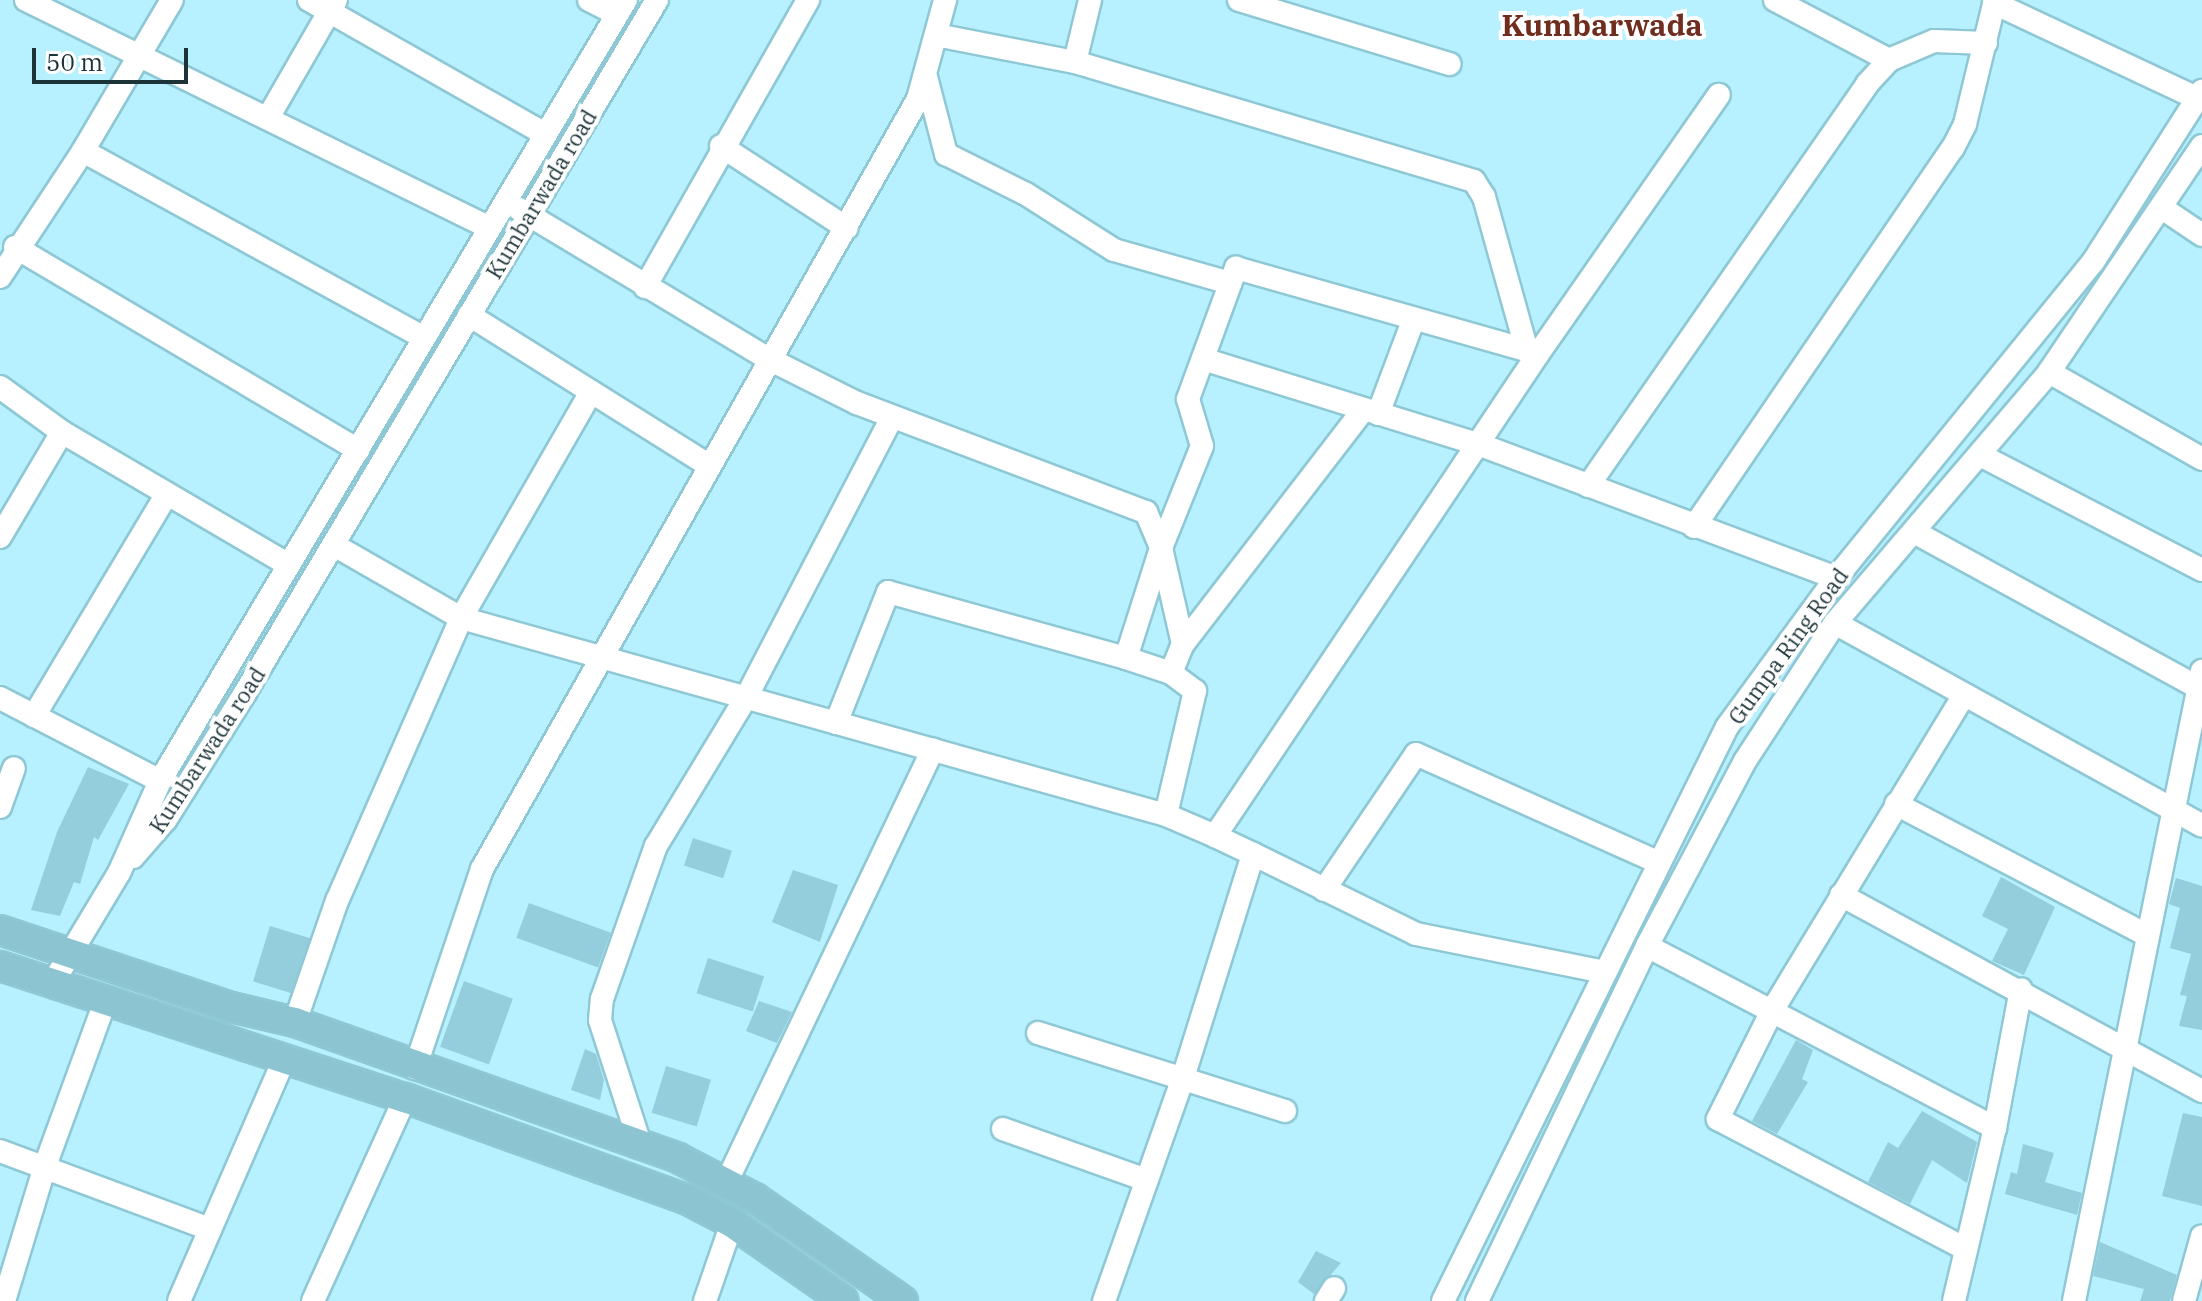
<!DOCTYPE html>
<style>
body{margin:0}
#map{position:relative;width:2202px;height:1301px;overflow:hidden;background:#b7f0fe;font-family:"IBM Plex Serif",serif}
div>[style]{position:absolute}
.building>*{inset:0;background:#94cddb;transform-origin:0 0}
.roads{filter:drop-shadow(2px 0 #8fc8d5) drop-shadow(-2px 0 #8fc8d5) drop-shadow(0 2px #8fc8d5) drop-shadow(0 -2px #8fc8d5)}
.minor>*{height:22px;margin:-11px;padding:0 11px;transform-origin:11px;border-radius:11px;background:#fff}
.major>*{height:28px;margin:-14px;padding:0 14px;transform-origin:14px;border-radius:14px;background:#8cc5d1}
span{translate:-50% -50%;white-space:nowrap;text-align:center;line-height:1.15;-webkit-text-stroke:8px #fff;paint-order:stroke}
.street-label{font-size:22px;color:#1c3338}
.district-label{font-size:30px;color:#702c1d;font-weight:700}
.scale{position:absolute;left:32px;top:48px;width:156px;height:36px;box-sizing:border-box;border:4px solid #1c3338;border-top:0;padding-left:10px;font-size:24px;line-height:28px;white-space:nowrap;color:#1c3338;-webkit-text-stroke:6px #fff;paint-order:stroke}
</style>
<div id="map">
<div class="building">
<i style="clip-path:polygon(88px 767px,129px 784px,98px 840px,94px 837px,80px 884px,74px 882px,60px 916px,31px 910px,57px 832px)"></i>
<i style="left:693px;top:838px;width:41px;height:29px;rotate:18deg"></i>
<i style="clip-path:polygon(793px 870px,838px 885px,820px 942px,772px 922px)"></i>
<i style="clip-path:polygon(2001px 877px,2055px 907px,2024px 975px,1992px 961px,2008px 929px,1982px 916px)"></i>
<i style="clip-path:polygon(2176px 878px,2202px 886px,2202px 1030px,2179px 1026px,2187px 996px,2180px 995px,2191px 954px,2170px 948px,2180px 908px,2169px 904px)"></i>
<i style="left:529px;top:903px;width:87px;height:37px;rotate:20deg"></i>
<i style="left:270px;top:926px;width:42px;height:58px;rotate:17deg"></i>
<i style="left:708px;top:958px;width:59px;height:37px;rotate:18deg"></i>
<i style="left:464px;top:981px;width:52px;height:70px;rotate:20deg"></i>
<i style="clip-path:polygon(759px 1001px,792px 1012px,777px 1043px,746px 1031px)"></i>
<i style="clip-path:polygon(1796px 1040px,1813px 1050px,1802px 1079px,1808px 1082px,1777px 1134px,1752px 1121px)"></i>
<i style="clip-path:polygon(585px 1049px,596px 1054px,604px 1080px,600px 1100px,571px 1090px)"></i>
<i style="left:666px;top:1066px;width:47px;height:49px;rotate:17deg"></i>
<i style="clip-path:polygon(1922px 1111px,1977px 1142px,1967px 1183px,1932px 1160px,1910px 1204px,1868px 1182px,1888px 1142px,1898px 1148px)"></i>
<i style="clip-path:polygon(2183px 1113px,2202px 1117px,2202px 1206px,2162px 1196px)"></i>
<i style="clip-path:polygon(2023px 1144px,2054px 1153px,2045px 1182px,2082px 1193px,2077px 1215px,2005px 1194px,2011px 1172px,2017px 1174px)"></i>
<i style="clip-path:polygon(2100px 1242px,2177px 1275px,2170px 1301px,2140px 1301px,2144px 1289px,2093px 1276px)"></i>
<i style="clip-path:polygon(1316px 1251px,1341px 1263px,1314px 1294px,1298px 1282px)"></i>
</div>
<div class="roads">
<div class="minor">
<i style="left:26px;top:0;width:515px;rotate:26.17deg"></i>
<i style="left:309px;top:0;width:271px;rotate:29.6deg"></i>
<i style="left:589px;top:0;width:31px;rotate:27deg"></i>
<i style="left:1239px;top:0;width:220px;rotate:16.9deg"></i>
<i style="left:1775px;top:0;width:129px;rotate:27.8deg"></i>
<i style="left:1994px;top:3px;width:224px;rotate:25.1deg"></i>
<i style="left:936px;top:35px;width:142px;rotate:11deg"></i>
<i style="left:1075px;top:62px;width:416px;rotate:16.6deg"></i>
<i style="left:1474px;top:181px;width:19px;rotate:58deg"></i>
<i style="left:1484px;top:197px;width:160px;rotate:74.4deg"></i>
<i style="left:1075px;top:62px;width:64px;rotate:-76.4deg"></i>
<i style="left:926px;top:77px;width:80px;rotate:75.4deg"></i>
<i style="left:946px;top:154px;width:89px;rotate:26.6deg"></i>
<i style="left:1026px;top:194px;width:104px;rotate:32.5deg"></i>
<i style="left:1114px;top:250px;width:121px;rotate:15.9deg"></i>
<i style="left:269px;top:116px;width:134px;rotate:-60deg"></i>
<i style="left:721px;top:146px;width:150px;rotate:33.1deg"></i>
<i style="left:83px;top:151px;width:389px;rotate:28.7deg"></i>
<i style="left:2162px;top:208px;width:48px;rotate:34deg"></i>
<i style="left:519px;top:209px;width:292px;rotate:31deg"></i>
<i style="left:769px;top:359px;width:98px;rotate:26.6deg"></i>
<i style="left:857px;top:403px;width:309px;rotate:20.7deg"></i>
<i style="left:1146px;top:512px;width:39px;rotate:67deg"></i>
<i style="left:1161px;top:548px;width:98px;rotate:77.1deg"></i>
<i style="left:15px;top:247px;width:399px;rotate:30.6deg"></i>
<i style="left:0;top:277px;width:151px;rotate:-56.6deg"></i>
<i style="left:83px;top:151px;width:175px;rotate:-59.5deg"></i>
<i style="left:645px;top:287px;width:330px;rotate:-60.4deg"></i>
<i style="left:469px;top:315px;width:284px;rotate:32.1deg"></i>
<i style="left:1203px;top:359px;width:288px;rotate:17.2deg"></i>
<i style="left:1478px;top:444px;width:382px;rotate:20.5deg"></i>
<i style="left:2049px;top:372px;width:176px;rotate:29.6deg"></i>
<i style="left:0;top:387px;width:77px;rotate:36deg"></i>
<i style="left:62px;top:432px;width:263px;rotate:30.4deg"></i>
<i style="left:591px;top:392px;width:261px;rotate:119.9deg"></i>
<i style="left:461px;top:618px;width:732px;rotate:15.61deg"></i>
<i style="left:1166px;top:815px;width:53px;rotate:23.2deg"></i>
<i style="left:1215px;top:836px;width:580px;rotate:-56.17deg"></i>
<i style="left:1538px;top:354px;width:316px;rotate:-55.1deg"></i>
<i style="left:1378px;top:414px;width:99px;rotate:-69.4deg"></i>
<i style="left:1980px;top:455px;width:250px;rotate:27.4deg"></i>
<i style="left:1588px;top:486px;width:489px;rotate:-55.2deg"></i>
<i style="left:1867px;top:84px;width:33px;rotate:-47deg"></i>
<i style="left:1889px;top:60px;width:49px;rotate:-22.9deg"></i>
<i style="left:1934px;top:41px;width:52px;rotate:2.2deg"></i>
<i style="left:1694px;top:527px;width:459px;rotate:-55.7deg"></i>
<i style="left:1953px;top:148px;width:27px;rotate:-63deg"></i>
<i style="left:1965px;top:124px;width:128px;rotate:-76.4deg"></i>
<i style="left:1916px;top:533px;width:323px;rotate:28.7deg"></i>
<i style="left:0;top:537px;width:122px;rotate:-59.4deg"></i>
<i style="left:1835px;top:623px;width:419px;rotate:28.9deg"></i>
<i style="left:1126px;top:658px;width:115px;rotate:-72.3deg"></i>
<i style="left:1161px;top:548px;width:110px;rotate:-68.1deg"></i>
<i style="left:1202px;top:446px;width:49px;rotate:-106.6deg"></i>
<i style="left:1188px;top:399px;width:140px;rotate:-69.9deg"></i>
<i style="left:1236px;top:268px;width:312px;rotate:15.8deg"></i>
<i style="left:1171px;top:673px;width:31px;rotate:-68deg"></i>
<i style="left:1183px;top:644px;width:295px;rotate:-52.4deg"></i>
<i style="left:1964px;top:695px;width:370px;rotate:121.3deg"></i>
<i style="left:1772px;top:1011px;width:121px;rotate:116.6deg"></i>
<i style="left:1718px;top:1119px;width:280px;rotate:27.7deg"></i>
<i style="left:0;top:698px;width:180px;rotate:27.4deg"></i>
<i style="left:34px;top:716px;width:259px;rotate:-59.1deg"></i>
<i style="left:836px;top:723px;width:141px;rotate:-68.3deg"></i>
<i style="left:888px;top:592px;width:247px;rotate:15.5deg"></i>
<i style="left:1126px;top:658px;width:47px;rotate:18.4deg"></i>
<i style="left:1171px;top:673px;width:30px;rotate:37deg"></i>
<i style="left:1195px;top:691px;width:127px;rotate:103.2deg"></i>
<i style="left:1896px;top:804px;width:284px;rotate:27.6deg"></i>
<i style="left:0;top:807px;width:41px;rotate:-70.3deg"></i>
<i style="left:1253px;top:854px;width:182px;rotate:26.1deg"></i>
<i style="left:1416px;top:934px;width:192px;rotate:11.4deg"></i>
<i style="left:133px;top:857px;width:50px;rotate:-49deg"></i>
<i style="left:166px;top:819px;width:149px;rotate:-57.9deg"></i>
<i style="left:245px;top:693px;width:806px;rotate:-59.27deg"></i>
<i style="left:1324px;top:890px;width:164px;rotate:-55.9deg"></i>
<i style="left:1416px;top:754px;width:264px;rotate:24.1deg"></i>
<i style="left:1841px;top:895px;width:411px;rotate:28.5deg"></i>
<i style="left:1647px;top:946px;width:393px;rotate:27.6deg"></i>
<i style="left:52px;top:984px;width:130px;rotate:-58.9deg"></i>
<i style="left:119px;top:873px;width:101px;rotate:-66deg"></i>
<i style="left:160px;top:781px;width:909px;rotate:-59.18deg"></i>
<i style="left:295px;top:1022px;width:128px;rotate:-70.9deg"></i>
<i style="left:337px;top:901px;width:309px;rotate:-66.3deg"></i>
<i style="left:461px;top:618px;width:146px;rotate:-150.1deg"></i>
<i style="left:1038px;top:1033px;width:259px;rotate:17.5deg"></i>
<i style="left:415px;top:1068px;width:210px;rotate:-71.4deg"></i>
<i style="left:482px;top:869px;width:885px;rotate:-60.48deg"></i>
<i style="left:918px;top:99px;width:103px;rotate:-74.7deg"></i>
<i style="left:1003px;top:1129px;width:152px;rotate:19.6deg"></i>
<i style="left:640px;top:1144px;width:130px;rotate:-107.9deg"></i>
<i style="left:600px;top:1020px;width:21px;rotate:-85deg"></i>
<i style="left:602px;top:999px;width:162px;rotate:-70.6deg"></i>
<i style="left:656px;top:846px;width:178px;rotate:-58.8deg"></i>
<i style="left:748px;top:694px;width:310px;rotate:-62.5deg"></i>
<i style="left:0;top:1151px;width:224px;rotate:20.4deg"></i>
<i style="left:727px;top:1181px;width:478px;rotate:-64.5deg"></i>
<i style="left:4px;top:1301px;width:141px;rotate:-73.1deg"></i>
<i style="left:45px;top:1166px;width:175px;rotate:-69.9deg"></i>
<i style="left:179px;top:1301px;width:261px;rotate:-66.5deg"></i>
<i style="left:313px;top:1301px;width:223px;rotate:-65.6deg"></i>
<i style="left:705px;top:1301px;width:83px;rotate:-70.9deg"></i>
<i style="left:1104px;top:1301px;width:233px;rotate:-70.5deg"></i>
<i style="left:1182px;top:1081px;width:238px;rotate:-72.6deg"></i>
<i style="left:1253px;top:854px;width:42px;rotate:-154.7deg"></i>
<i style="left:1326px;top:1301px;width:15px;rotate:-58deg"></i>
<i style="left:1443px;top:1301px;width:640px;rotate:-63.68deg"></i>
<i style="left:1727px;top:727px;width:185px;rotate:-53.8deg"></i>
<i style="left:1836px;top:578px;width:407px;rotate:-50.9deg"></i>
<i style="left:2093px;top:262px;width:203px;rotate:-57.5deg"></i>
<i style="left:1477px;top:1301px;width:394px;rotate:-64.4deg"></i>
<i style="left:1647px;top:946px;width:209px;rotate:-62.1deg"></i>
<i style="left:1745px;top:761px;width:165px;rotate:-56.9deg"></i>
<i style="left:1835px;top:623px;width:330px;rotate:-49.5deg"></i>
<i style="left:2049px;top:372px;width:273px;rotate:-55.9deg"></i>
<i style="left:1954px;top:1301px;width:178px;rotate:-76.7deg"></i>
<i style="left:1995px;top:1128px;width:141px;rotate:-79.4deg"></i>
<i style="left:2074px;top:1301px;width:643px;rotate:-78.52deg"></i>
<i style="left:2184px;top:1301px;width:67px;rotate:-74.5deg"></i>
</div>
<div class="major">
<i style="left:0;top:930px;width:243px;rotate:18.4deg"></i>
<i style="left:231px;top:1007px;width:66px;rotate:13.2deg"></i>
<i style="left:295px;top:1022px;width:406px;rotate:19.5deg"></i>
<i style="left:678px;top:1158px;width:87px;rotate:27.5deg"></i>
<i style="left:755px;top:1198px;width:180px;rotate:34.8deg"></i>
<i style="left:0;top:966px;width:426px;rotate:18.1deg"></i>
<i style="left:405px;top:1098px;width:299px;rotate:19.8deg"></i>
<i style="left:686px;top:1199px;width:52px;rotate:27.6deg"></i>
<i style="left:732px;top:1223px;width:136px;rotate:34.9deg"></i>
</div>
</div>
<div class="street-label">
<span style="left:541px;top:194px;rotate:-59deg">Kumbarwada road</span>
<span style="left:1788px;top:646px;rotate:-54deg">Gumpa Ring Road</span>
<span style="left:207px;top:750px;rotate:-57deg">Kumbarwada road</span>
</div>
<div class="district-label">
<span style="left:1602px;top:25px">Kumbarwada</span>
</div>
<div class="scale">50 m</div>
</div>
